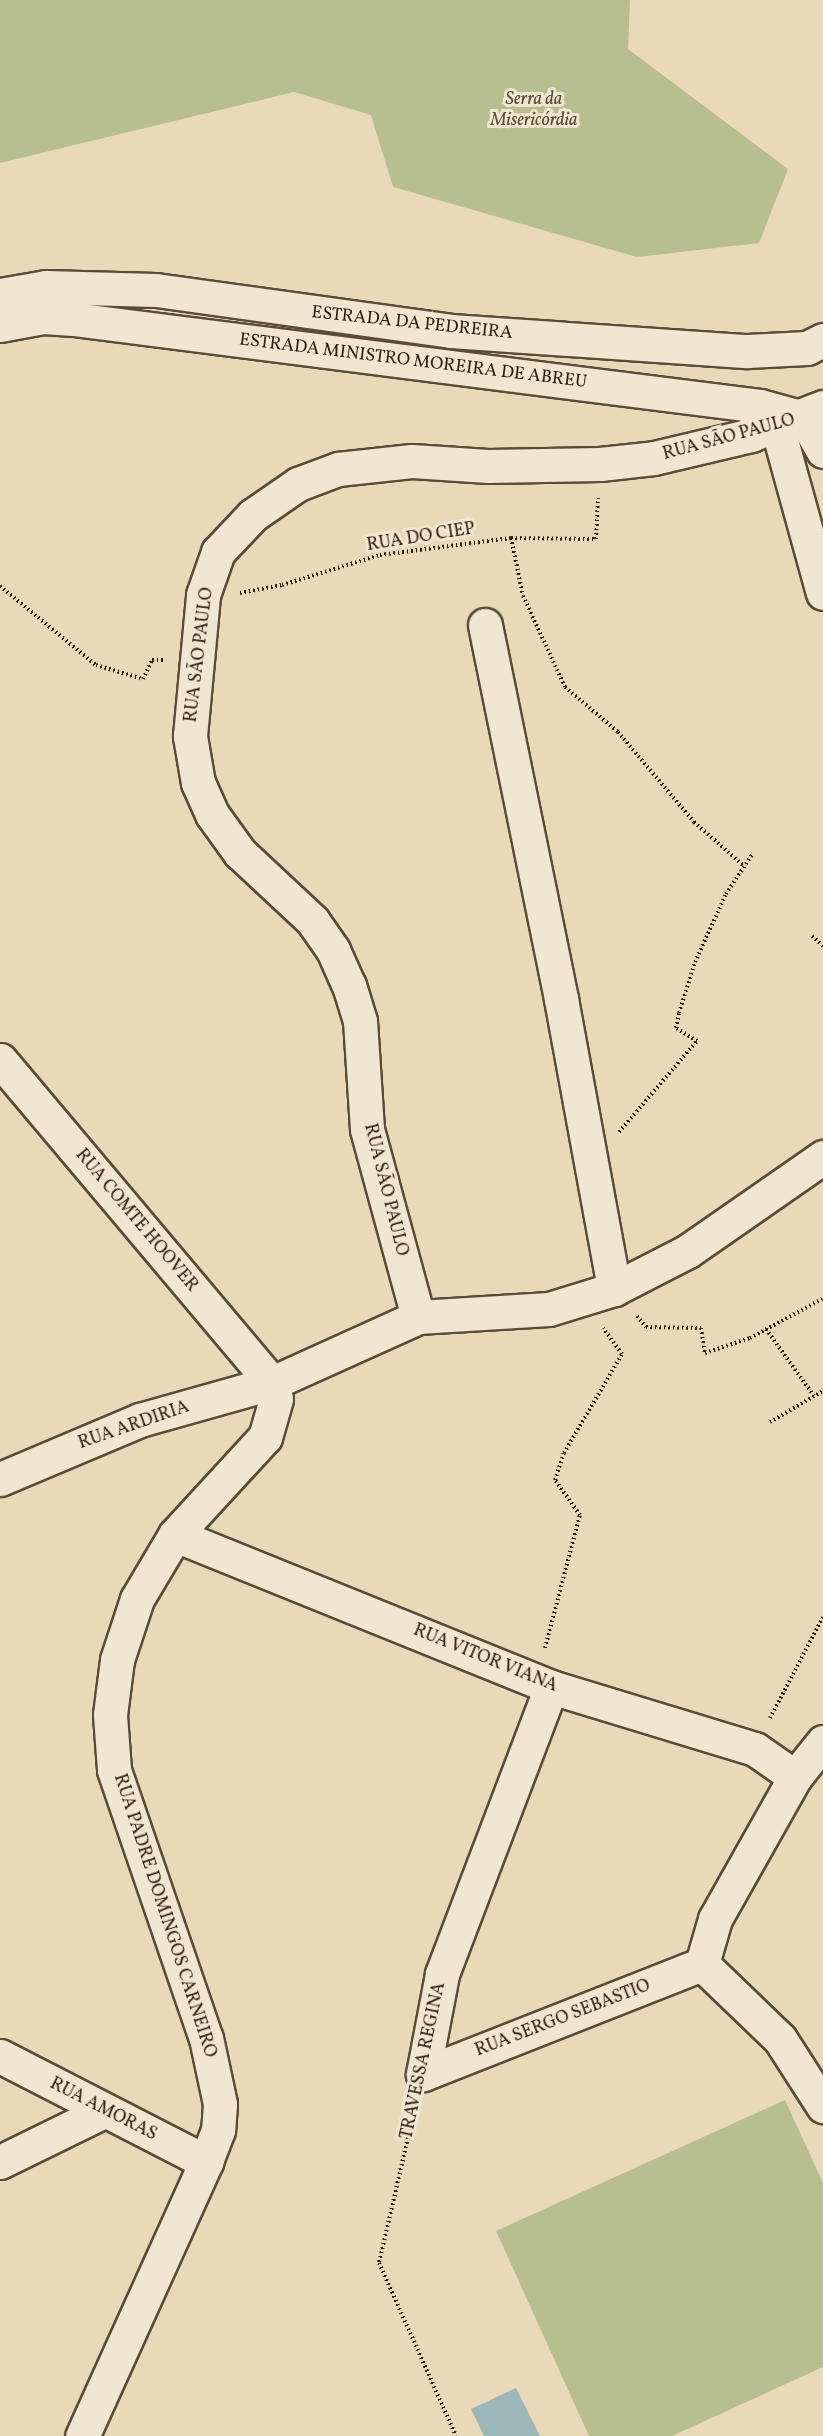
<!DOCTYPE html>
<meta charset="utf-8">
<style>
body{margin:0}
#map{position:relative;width:823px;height:2436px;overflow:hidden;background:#e9d9b8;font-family:Vollkorn,serif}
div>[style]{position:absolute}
.green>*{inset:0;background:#b7bf8e}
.water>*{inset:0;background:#9cb7b9}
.path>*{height:4px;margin-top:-2px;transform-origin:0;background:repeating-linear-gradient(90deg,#2b1c0d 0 1.5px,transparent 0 4.5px)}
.roads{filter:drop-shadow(2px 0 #5a4b38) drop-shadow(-2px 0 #5a4b38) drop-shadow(0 2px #5a4b38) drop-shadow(0 -2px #5a4b38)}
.minor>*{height:33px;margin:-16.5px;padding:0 16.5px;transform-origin:16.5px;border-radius:16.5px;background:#f1e6d1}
span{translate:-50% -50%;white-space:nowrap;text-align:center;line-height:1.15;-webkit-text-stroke:6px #f1e6d1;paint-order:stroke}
.park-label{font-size:18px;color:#554d34;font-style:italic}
.street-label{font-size:18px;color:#2b1c0d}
</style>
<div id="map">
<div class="green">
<i style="clip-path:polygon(0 0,630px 0,628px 49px,788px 169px,759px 243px,637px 257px,393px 187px,371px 115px,294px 92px,0 163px)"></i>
<i style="clip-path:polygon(785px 2100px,823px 2183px,823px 2367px,672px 2436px,589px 2436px,496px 2231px)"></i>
</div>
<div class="water">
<i style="clip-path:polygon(516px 2388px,540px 2436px,484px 2436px,471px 2409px)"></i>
</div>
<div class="path">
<i style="left:511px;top:538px;width:59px;rotate:78.3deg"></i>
<i style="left:523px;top:596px;width:100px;rotate:65.2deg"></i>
<i style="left:565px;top:687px;width:70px;rotate:40.3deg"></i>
<i style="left:618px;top:732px;width:118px;rotate:49.8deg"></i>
<i style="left:694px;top:822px;width:67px;rotate:41.3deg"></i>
<i style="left:0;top:586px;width:124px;rotate:39.5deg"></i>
<i style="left:96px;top:665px;width:49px;rotate:16.6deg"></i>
<i style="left:143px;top:679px;width:21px;rotate:-65deg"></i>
<i style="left:152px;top:660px;width:12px"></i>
<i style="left:240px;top:593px;width:43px;rotate:-10.8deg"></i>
<i style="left:282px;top:585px;width:102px;rotate:-17deg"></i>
<i style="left:380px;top:555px;width:132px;rotate:-7.4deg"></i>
<i style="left:511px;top:538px;width:85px;rotate:0.7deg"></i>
<i style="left:596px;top:539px;width:41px;rotate:-87.2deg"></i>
<i style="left:812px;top:936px;width:15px;rotate:42deg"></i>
<i style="left:619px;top:1132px;width:120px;rotate:-49.4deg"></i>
<i style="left:697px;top:1041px;width:25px;rotate:-148deg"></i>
<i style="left:676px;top:1028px;width:15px;rotate:-79deg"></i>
<i style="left:679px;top:1013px;width:53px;rotate:-72.6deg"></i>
<i style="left:695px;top:962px;width:75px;rotate:-65.5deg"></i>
<i style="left:726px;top:894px;width:49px;rotate:-56.6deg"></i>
<i style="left:637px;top:1316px;width:14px;rotate:51deg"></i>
<i style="left:646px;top:1327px;width:55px;rotate:1deg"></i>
<i style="left:701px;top:1328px;width:25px;rotate:81deg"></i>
<i style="left:705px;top:1353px;width:47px;rotate:-18.4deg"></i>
<i style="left:750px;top:1338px;width:82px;rotate:-28.4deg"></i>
<i style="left:766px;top:1329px;width:82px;rotate:54.4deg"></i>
<i style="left:770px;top:1422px;width:61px;rotate:-30.3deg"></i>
<i style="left:545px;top:1648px;width:138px;rotate:-75.3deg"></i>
<i style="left:580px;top:1515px;width:43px;rotate:-125.5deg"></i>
<i style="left:555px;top:1480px;width:28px;rotate:-72deg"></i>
<i style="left:564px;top:1453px;width:115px;rotate:-59.6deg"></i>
<i style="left:622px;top:1354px;width:32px;rotate:-126deg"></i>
<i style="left:770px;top:1718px;width:114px;rotate:-62.3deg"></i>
<i style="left:415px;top:2107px;width:160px;rotate:103deg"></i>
<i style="left:379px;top:2263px;width:189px;rotate:66deg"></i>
</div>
<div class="roads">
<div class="minor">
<i style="left:0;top:295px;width:47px;rotate:-9.9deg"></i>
<i style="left:46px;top:287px;width:110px;rotate:1.6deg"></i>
<i style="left:156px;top:290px;width:298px;rotate:7.9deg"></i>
<i style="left:451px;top:331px;width:297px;rotate:3.9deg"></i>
<i style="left:747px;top:351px;width:60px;rotate:-2.9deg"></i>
<i style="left:807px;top:348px;width:18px;rotate:-27deg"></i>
<i style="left:0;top:325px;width:44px;rotate:-10.5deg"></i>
<i style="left:43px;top:317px;width:30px;rotate:4deg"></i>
<i style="left:73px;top:319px;width:692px;rotate:7.22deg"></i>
<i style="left:760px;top:406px;width:46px;rotate:15.3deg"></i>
<i style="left:804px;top:418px;width:38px;rotate:60deg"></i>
<i style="left:777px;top:426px;width:173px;rotate:74.6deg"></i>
<i style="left:485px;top:625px;width:382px;rotate:78.5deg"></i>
<i style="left:561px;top:999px;width:295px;rotate:79.6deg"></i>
<i style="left:0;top:1060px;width:422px;rotate:49.9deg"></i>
<i style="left:272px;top:1383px;width:16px;rotate:76deg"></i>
<i style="left:276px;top:1399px;width:40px;rotate:106deg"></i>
<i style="left:265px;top:1437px;width:133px;rotate:132.6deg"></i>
<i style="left:175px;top:1535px;width:74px;rotate:120.7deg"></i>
<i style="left:137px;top:1599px;width:64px;rotate:108.2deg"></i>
<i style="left:117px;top:1660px;width:55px;rotate:97.3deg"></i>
<i style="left:110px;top:1715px;width:55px;rotate:85.8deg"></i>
<i style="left:114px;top:1770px;width:283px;rotate:71.1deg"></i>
<i style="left:206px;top:2038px;width:67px;rotate:78deg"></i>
<i style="left:220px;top:2104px;width:26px;rotate:94deg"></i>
<i style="left:218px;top:2130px;width:34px;rotate:111deg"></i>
<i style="left:206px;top:2162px;width:301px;rotate:114.3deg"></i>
<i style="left:418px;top:1317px;width:195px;rotate:-105.2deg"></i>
<i style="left:367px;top:1129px;width:108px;rotate:-93.7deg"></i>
<i style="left:360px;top:1021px;width:37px;rotate:-107deg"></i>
<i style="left:349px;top:986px;width:39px;rotate:-114deg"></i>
<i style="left:333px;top:950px;width:35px;rotate:-125deg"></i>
<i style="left:313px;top:921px;width:100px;rotate:-137deg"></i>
<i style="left:240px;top:853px;width:48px;rotate:-125.7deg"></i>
<i style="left:212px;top:814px;width:34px;rotate:-114deg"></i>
<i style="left:198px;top:783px;width:48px;rotate:-99.7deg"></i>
<i style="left:190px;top:736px;width:142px;rotate:-84.7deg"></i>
<i style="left:203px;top:595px;width:46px;rotate:-70.8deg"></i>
<i style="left:218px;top:552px;width:51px;rotate:-46.6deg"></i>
<i style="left:253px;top:515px;width:55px;rotate:-34.6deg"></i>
<i style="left:298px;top:484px;width:43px;rotate:-20.6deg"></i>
<i style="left:338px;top:469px;width:74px;rotate:-6.2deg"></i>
<i style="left:412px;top:461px;width:76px;rotate:3.8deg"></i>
<i style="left:488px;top:466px;width:112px;rotate:-1deg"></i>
<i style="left:600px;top:464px;width:54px;rotate:-6.3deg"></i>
<i style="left:654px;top:458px;width:100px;rotate:-13.3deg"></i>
<i style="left:751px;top:435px;width:77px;rotate:-21.3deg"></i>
<i style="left:0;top:1479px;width:152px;rotate:-22.9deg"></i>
<i style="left:140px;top:1420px;width:137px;rotate:-15.7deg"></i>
<i style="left:272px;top:1383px;width:160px;rotate:-24.3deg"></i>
<i style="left:418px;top:1317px;width:131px;rotate:-3.5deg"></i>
<i style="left:549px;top:1309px;width:68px;rotate:-17.1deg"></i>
<i style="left:614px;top:1289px;width:83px;rotate:-27.2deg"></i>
<i style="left:688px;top:1251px;width:165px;rotate:-34.8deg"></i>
<i style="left:175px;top:1535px;width:406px;rotate:22deg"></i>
<i style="left:551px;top:1687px;width:213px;rotate:16.9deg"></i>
<i style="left:755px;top:1749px;width:49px;rotate:35deg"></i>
<i style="left:823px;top:1742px;width:45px;rotate:128.7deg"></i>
<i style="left:795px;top:1777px;width:163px;rotate:119.4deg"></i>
<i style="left:715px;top:1919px;width:47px;rotate:106.1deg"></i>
<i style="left:702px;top:1964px;width:108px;rotate:43.9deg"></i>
<i style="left:780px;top:2039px;width:80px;rotate:57.3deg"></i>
<i style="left:0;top:2056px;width:232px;rotate:27.2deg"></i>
<i style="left:423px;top:2074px;width:102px;rotate:-79.2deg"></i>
<i style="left:442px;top:1974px;width:307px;rotate:-69.2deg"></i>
<i style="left:423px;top:2074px;width:300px;rotate:-21.5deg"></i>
<i style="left:0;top:2162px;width:116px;rotate:-26.1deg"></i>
</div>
</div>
<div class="park-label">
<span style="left:534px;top:111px">Serra da<br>Misericórdia</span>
</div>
<div class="street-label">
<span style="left:412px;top:324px;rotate:6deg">ESTRADA DA PEDREIRA</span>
<span style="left:413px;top:362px;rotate:7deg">ESTRADA MINISTRO MOREIRA DE ABREU</span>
<span style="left:729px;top:438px;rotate:-15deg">RUA SÃO PAULO</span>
<span style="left:421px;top:538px;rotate:-9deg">RUA DO CIEP</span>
<span style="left:200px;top:655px;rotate:-83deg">RUA SÃO PAULO</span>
<span style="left:385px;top:1190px;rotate:76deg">RUA SÃO PAULO</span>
<span style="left:136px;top:1221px;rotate:50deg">RUA COMTE HOOVER</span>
<span style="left:134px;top:1426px;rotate:-19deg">RUA ARDIRIA</span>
<span style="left:485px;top:1659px;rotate:22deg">RUA VITOR VIANA</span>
<span style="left:164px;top:1916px;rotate:72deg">RUA PADRE DOMINGOS CARNEIRO</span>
<span style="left:563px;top:2019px;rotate:-21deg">RUA SERGO SEBASTIO</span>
<span style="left:424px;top:2061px;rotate:-78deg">TRAVESSA REGINA</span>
<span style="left:103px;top:2110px;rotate:27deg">RUA AMORAS</span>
</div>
</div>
